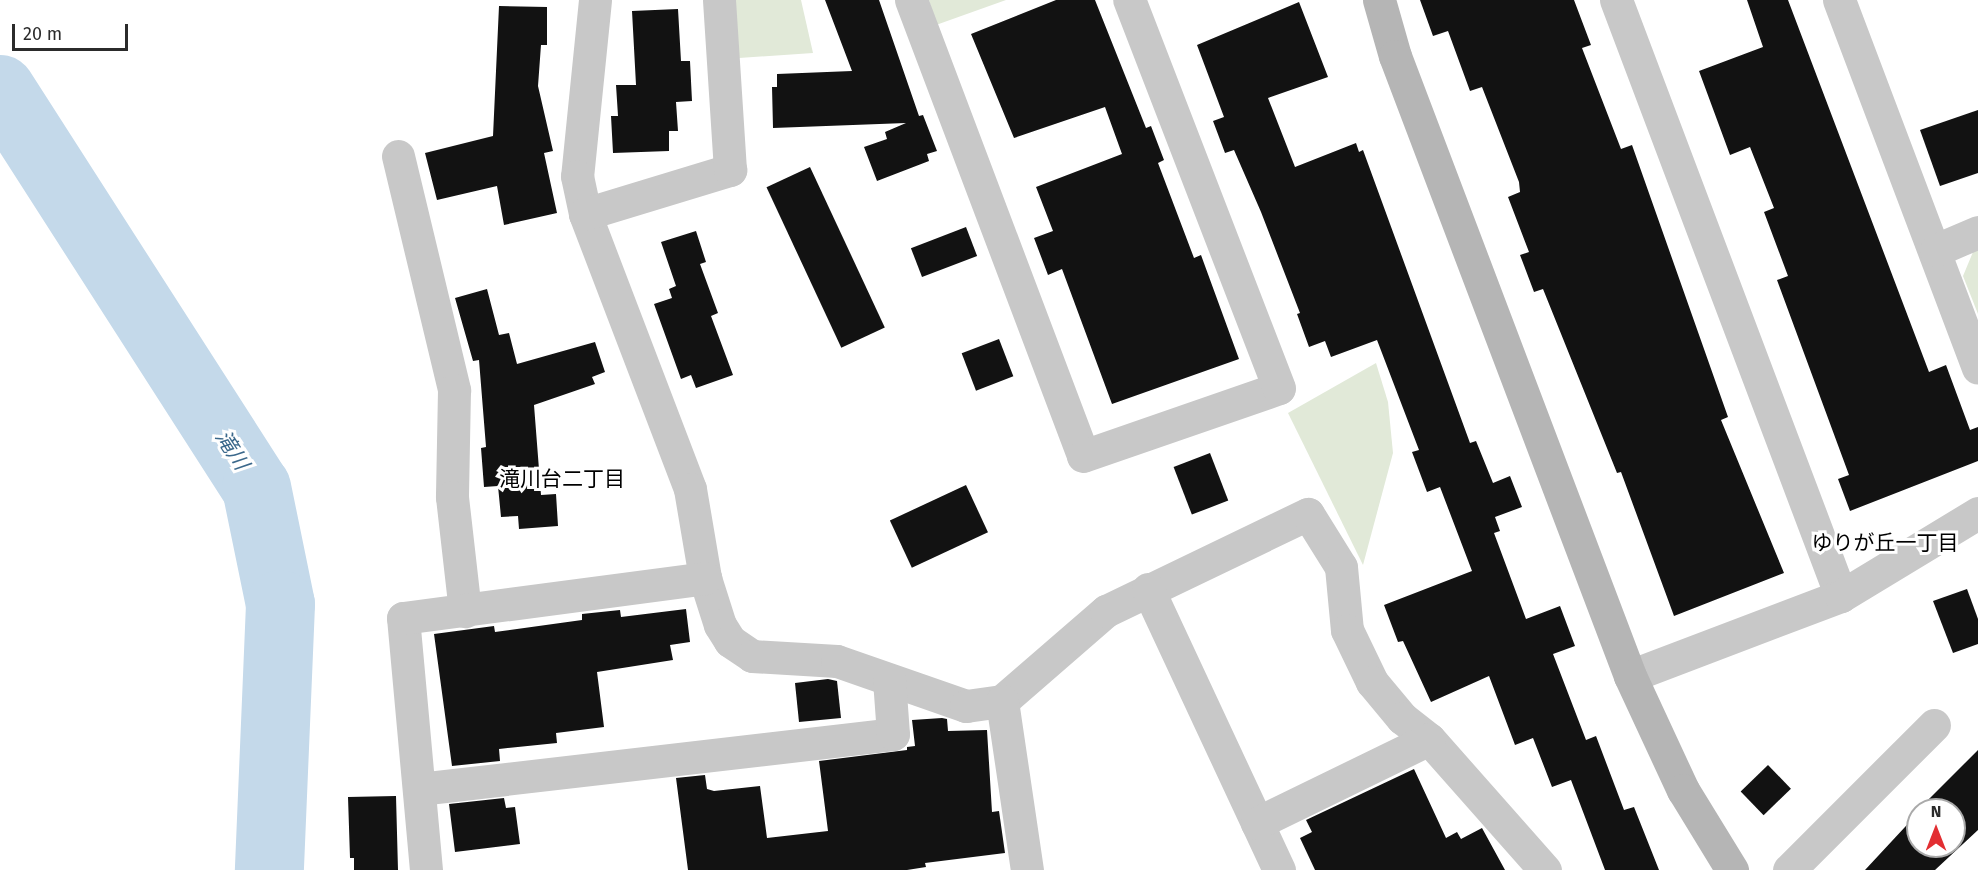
<!DOCTYPE html>
<meta charset="utf-8">
<style>
body{margin:0}
#map{position:relative;width:1978px;height:870px;overflow:hidden;background:#fff;font-family:"Fira Sans","Noto Sans JP",sans-serif}
div>[style]{position:absolute}
.green>*{inset:0;background:#e1e9d8}
.river>*{height:69px;margin:-34.5px;padding:0 34.5px;transform-origin:34.5px;border-radius:34.5px;background:#c4d9ea}
.building>*{inset:0;background:#121212;transform-origin:0 0}
.street>*{height:33px;margin:-16.5px;padding:0 16.5px;transform-origin:16.5px;border-radius:16.5px;background:#c8c8c8}
.secondary>*{height:33px;margin:-16.5px;padding:0 16.5px;transform-origin:16.5px;border-radius:16.5px;background:#b5b5b5}
span{translate:-50% -50%;white-space:nowrap;text-align:center;line-height:1.15;-webkit-text-stroke:6px #fff;paint-order:stroke}
.water-label{font-size:21px;color:#3b688b;font-style:italic}
.neighbourhood-label{font-size:21px;color:#000}
.north{position:absolute;left:1906px;top:798px;width:60px;height:60px;box-sizing:border-box;background:#fff;border:2px solid #aaa;border-radius:50%;rotate:0deg;font-size:16px;font-weight:700;line-height:24px;text-align:center;color:#2b2b2b}
.north::after{content:'';display:block;margin:auto;width:21px;height:27px;background:#e22e32;clip-path:polygon(50% 0,100% 100%,50% 72%,0 100%)}
.scale{position:absolute;left:12px;top:24px;width:116px;height:27px;box-sizing:border-box;border:3px solid #2b2b2b;border-top:0;padding-left:8px;font-size:18px;line-height:21px;white-space:nowrap;color:#2b2b2b;-webkit-text-stroke:4px #fff;paint-order:stroke}
</style>
<div id="map">
<div class="green">
<i style="clip-path:polygon(734px 0,801px 0,813px 53px,739px 58px)"></i>
<i style="clip-path:polygon(929px 0,1006px 0,936px 25px)"></i>
<i style="clip-path:polygon(1978px 250px,1978px 314px,1963px 276px,1973px 252px)"></i>
<i style="clip-path:polygon(1376px 363px,1388px 402px,1393px 453px,1363px 565px,1288px 413px)"></i>
</div>
<div class="river">
<i style="left:0;top:89px;width:473px;rotate:57.3deg"></i>
<i style="left:256px;top:487px;width:119px;rotate:78.4deg"></i>
<i style="left:280px;top:604px;width:266px;rotate:92.4deg"></i>
</div>
<div class="building">
<i style="clip-path:polygon(825px 0,879px 0,919px 116px,923px 115px,937px 151px,927px 154px,929px 161px,877px 181px,864px 147px,887px 139px,885px 132px,906px 123px,773px 128px,772px 87px,777px 87px,777px 74px,852px 71px)"></i>
<i style="clip-path:polygon(1056px 0,1095px 0,1146px 128px,1151px 126px,1164px 160px,1158px 163px,1194px 258px,1201px 255px,1239px 359px,1112px 404px,1062px 269px,1048px 275px,1034px 238px,1053px 231px,1036px 187px,1122px 154px,1105px 107px,1014px 138px,971px 34px)"></i>
<i style="clip-path:polygon(1420px 0,1574px 0,1591px 45px,1582px 48px,1621px 149px,1632px 145px,1728px 417px,1721px 420px,1784px 573px,1674px 616px,1621px 472px,1617px 473px,1543px 289px,1534px 292px,1520px 255px,1529px 252px,1508px 197px,1520px 192px,1519px 182px,1482px 87px,1470px 91px,1448px 31px,1433px 36px)"></i>
<i style="clip-path:polygon(1747px 0,1788px 0,1929px 372px,1946px 365px,1970px 430px,1978px 427px,1978px 461px,1850px 511px,1838px 479px,1849px 475px,1777px 280px,1788px 276px,1764px 212px,1774px 208px,1750px 147px,1730px 155px,1699px 71px,1763px 47px)"></i>
<i style="clip-path:polygon(1299px 2px,1328px 77px,1268px 98px,1295px 167px,1356px 143px,1359px 152px,1363px 150px,1470px 443px,1476px 441px,1493px 483px,1510px 476px,1522px 507px,1495px 517px,1500px 531px,1494px 533px,1526px 619px,1560px 606px,1575px 646px,1553px 654px,1586px 740px,1596px 736px,1624px 810px,1634px 807px,1659px 870px,1605px 870px,1571px 780px,1552px 787px,1533px 738px,1515px 745px,1489px 676px,1431px 702px,1403px 641px,1398px 642px,1384px 605px,1472px 571px,1440px 487px,1427px 492px,1412px 452px,1419px 450px,1377px 340px,1331px 357px,1325px 341px,1309px 347px,1297px 314px,1300px 313px,1261px 212px,1234px 150px,1225px 153px,1213px 121px,1224px 117px,1197px 45px)"></i>
<i style="clip-path:polygon(499px 6px,547px 7px,547px 45px,541px 45px,538px 86px,553px 151px,544px 153px,557px 213px,504px 225px,497px 186px,437px 200px,425px 153px,493px 136px)"></i>
<i style="clip-path:polygon(678px 9px,681px 61px,690px 61px,692px 101px,676px 102px,678px 131px,669px 131px,669px 151px,613px 153px,611px 116px,618px 116px,616px 85px,636px 85px,632px 11px)"></i>
<i style="clip-path:polygon(1978px 110px,1978px 173px,1940px 186px,1920px 130px)"></i>
<i style="left:810px;top:167px;width:177px;height:48px;rotate:65deg"></i>
<i style="left:966px;top:227px;width:31px;height:59px;rotate:69deg"></i>
<i style="clip-path:polygon(696px 231px,706px 262px,700px 264px,718px 313px,711px 316px,733px 375px,696px 388px,691px 375px,681px 379px,654px 304px,672px 298px,669px 289px,676px 286px,661px 242px)"></i>
<i style="clip-path:polygon(487px 289px,499px 335px,509px 333px,517px 364px,595px 342px,605px 372px,592px 377px,595px 384px,534px 405px,541px 495px,556px 494px,558px 526px,519px 529px,518px 516px,501px 517px,498px 486px,484px 487px,481px 448px,486px 447px,479px 360px,473px 361px,455px 298px)"></i>
<i style="left:999px;top:339px;width:40px;height:40px;rotate:69deg"></i>
<i style="left:1210px;top:453px;width:51px;height:39px;rotate:69deg"></i>
<i style="left:966px;top:485px;width:52px;height:84px;rotate:65deg"></i>
<i style="clip-path:polygon(1967px 589px,1978px 619px,1978px 644px,1953px 653px,1933px 601px)"></i>
<i style="clip-path:polygon(686px 609px,690px 642px,670px 645px,673px 660px,597px 672px,604px 727px,556px 733px,557px 743px,499px 749px,500px 761px,452px 766px,434px 634px,494px 626px,495px 632px,582px 620px,582px 614px,620px 610px,621px 617px)"></i>
<i style="clip-path:polygon(828px 679px,837px 681px,841px 718px,799px 722px,795px 683px)"></i>
<i style="clip-path:polygon(942px 718px,947px 719px,948px 731px,987px 730px,992px 812px,999px 811px,1005px 853px,925px 863px,926px 867px,907px 870px,688px 870px,676px 778px,705px 775px,707px 789px,714px 791px,760px 786px,767px 838px,828px 831px,819px 761px,907px 750px,907px 747px,915px 746px,912px 720px)"></i>
<i style="clip-path:polygon(1978px 750px,1978px 830px,1935px 870px,1865px 870px,1918px 813px,1918px 846px,1954px 846px,1954px 810px,1918px 810px)"></i>
<i style="left:1768px;top:765px;width:33px;height:38px;rotate:46deg"></i>
<i style="clip-path:polygon(1414px 769px,1446px 838px,1457px 832px,1461px 839px,1482px 828px,1505px 870px,1315px 870px,1300px 838px,1312px 832px,1306px 820px)"></i>
<i style="clip-path:polygon(396px 796px,398px 870px,354px 870px,354px 858px,350px 858px,348px 797px)"></i>
<i style="clip-path:polygon(504px 798px,506px 808px,515px 807px,520px 844px,455px 852px,449px 804px)"></i>
</div>
<div class="street">
<i style="left:595px;top:0;width:177px;rotate:95.8deg"></i>
<i style="left:577px;top:176px;width:39px;rotate:78deg"></i>
<i style="left:585px;top:214px;width:294px;rotate:69.1deg"></i>
<i style="left:690px;top:489px;width:90px;rotate:80.4deg"></i>
<i style="left:705px;top:578px;width:49px;rotate:72.3deg"></i>
<i style="left:720px;top:625px;width:19px;rotate:58deg"></i>
<i style="left:730px;top:641px;width:27px;rotate:34deg"></i>
<i style="left:752px;top:656px;width:85px;rotate:3.4deg"></i>
<i style="left:837px;top:661px;width:137px;rotate:19.2deg"></i>
<i style="left:966px;top:706px;width:36px;rotate:-8deg"></i>
<i style="left:1002px;top:701px;width:138px;rotate:-40.9deg"></i>
<i style="left:1106px;top:611px;width:224px;rotate:-25.7deg"></i>
<i style="left:1308px;top:514px;width:62px;rotate:58.1deg"></i>
<i style="left:1341px;top:567px;width:63px;rotate:84.6deg"></i>
<i style="left:1347px;top:630px;width:58px;rotate:64.3deg"></i>
<i style="left:1372px;top:682px;width:47px;rotate:50.2deg"></i>
<i style="left:1402px;top:718px;width:34px;rotate:38deg"></i>
<i style="left:1429px;top:739px;width:175px;rotate:48.5deg"></i>
<i style="left:911px;top:0;width:487px;rotate:69.3deg"></i>
<i style="left:1083px;top:456px;width:207px;rotate:-19.1deg"></i>
<i style="left:1279px;top:388px;width:416px;rotate:-111.1deg"></i>
<i style="left:1616px;top:0;width:637px;rotate:69.32deg"></i>
<i style="left:1839px;top:0;width:393px;rotate:69.3deg"></i>
<i style="left:398px;top:156px;width:241px;rotate:76.5deg"></i>
<i style="left:454px;top:390px;width:107px;rotate:91.1deg"></i>
<i style="left:452px;top:497px;width:115px;rotate:83.5deg"></i>
<i style="left:585px;top:214px;width:152px;rotate:-16.9deg"></i>
<i style="left:730px;top:170px;width:170px;rotate:-93.7deg"></i>
<i style="left:1936px;top:250px;width:46px;rotate:-23.2deg"></i>
<i style="left:1148px;top:589px;width:310px;rotate:65deg"></i>
<i style="left:1630px;top:676px;width:226px;rotate:-20.8deg"></i>
<i style="left:1841px;top:596px;width:160px;rotate:-31.2deg"></i>
<i style="left:1002px;top:701px;width:171px;rotate:81.6deg"></i>
<i style="left:419px;top:789px;width:477px;rotate:-6.6deg"></i>
<i style="left:893px;top:734px;width:54px;rotate:-94.2deg"></i>
<i style="left:1257px;top:823px;width:191px;rotate:-26deg"></i>
<i style="left:426px;top:870px;width:253px;rotate:-95.2deg"></i>
<i style="left:403px;top:618px;width:305px;rotate:-7.5deg"></i>
<i style="left:1789px;top:870px;width:205px;rotate:-45deg"></i>
</div>
<div class="secondary">
<i style="left:1379px;top:0;width:58px;rotate:74.1deg"></i>
<i style="left:1395px;top:56px;width:663px;rotate:69.24deg"></i>
<i style="left:1630px;top:676px;width:126px;rotate:65.1deg"></i>
<i style="left:1683px;top:790px;width:94px;rotate:58.5deg"></i>
</div>
<div class="water-label">
<span style="left:232px;top:450px;rotate:57deg">滝川</span>
</div>
<div class="neighbourhood-label">
<span style="left:562px;top:479px">滝川台二丁目</span>
<span style="left:1885px;top:543px">ゆりが丘一丁目</span>
</div>
<div class="north">N</div>
<div class="scale">20 m</div>
</div>
